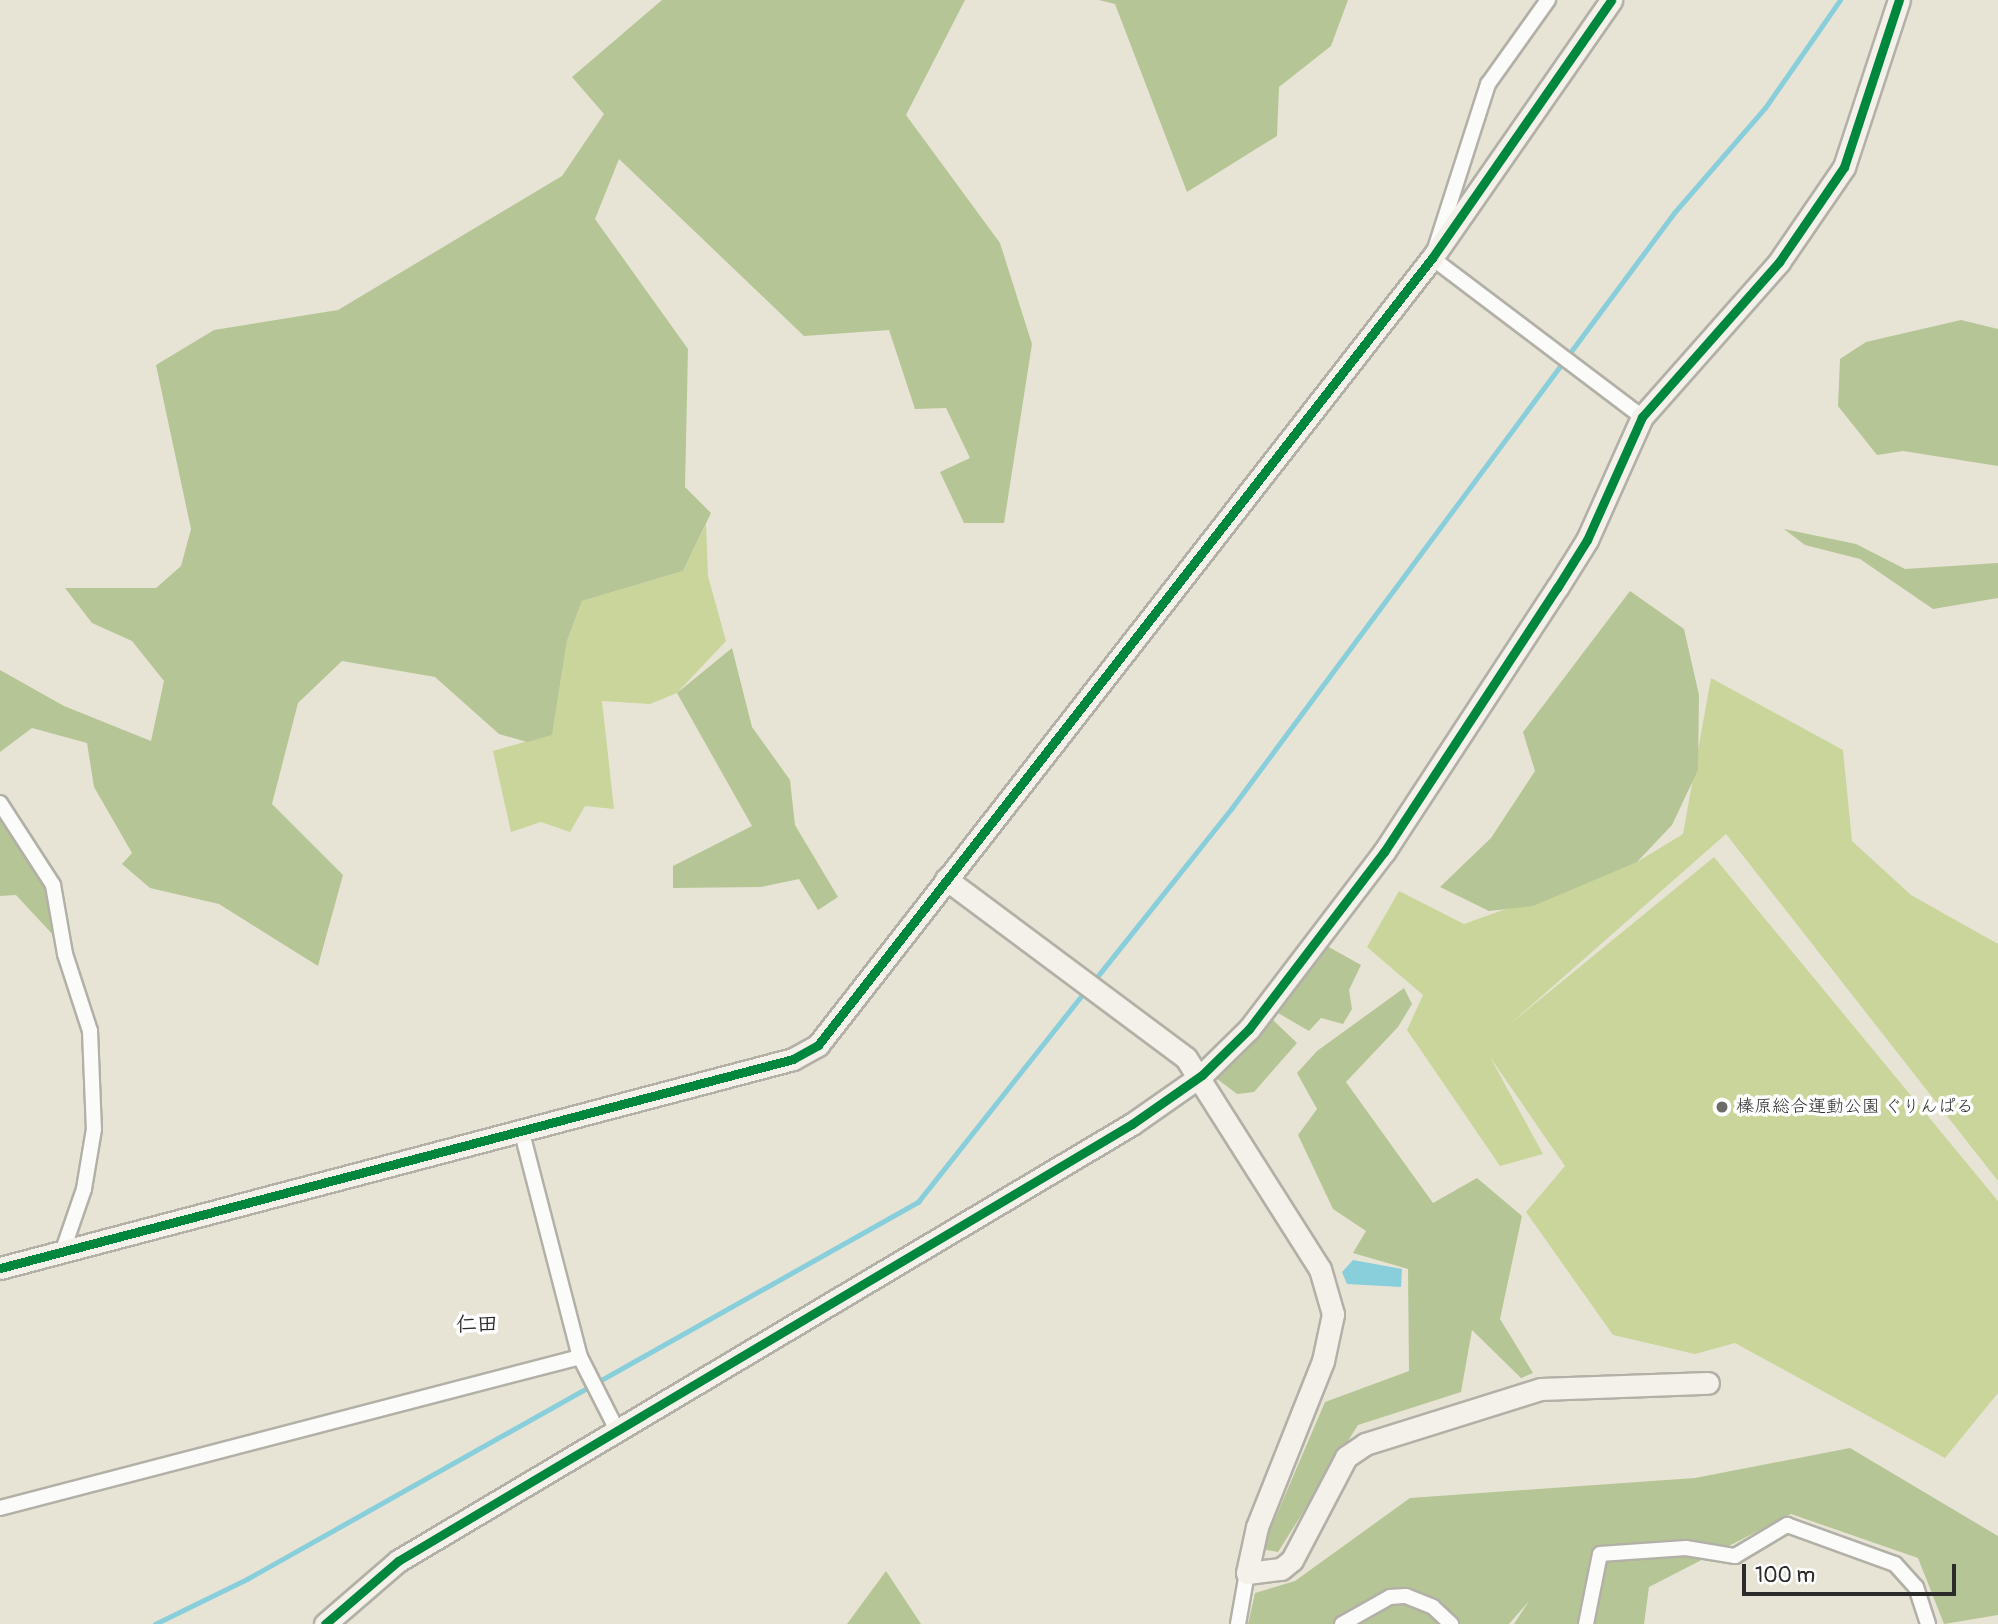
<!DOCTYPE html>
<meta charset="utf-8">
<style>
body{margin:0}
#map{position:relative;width:1998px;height:1624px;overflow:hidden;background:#e7e4d5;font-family:Pangolin,"Klee One",sans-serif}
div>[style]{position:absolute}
.green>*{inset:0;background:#cad59b}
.forest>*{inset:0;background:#b6c595}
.water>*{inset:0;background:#88cedb}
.stream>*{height:4.5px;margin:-2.25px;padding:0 2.25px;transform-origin:2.25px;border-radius:2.25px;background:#88cedb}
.roads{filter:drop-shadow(2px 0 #b2b0a7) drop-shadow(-2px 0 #b2b0a7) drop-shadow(0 2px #b2b0a7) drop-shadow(0 -2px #b2b0a7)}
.street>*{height:14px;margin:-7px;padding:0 7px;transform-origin:7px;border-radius:7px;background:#fbfbf9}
.secondary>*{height:21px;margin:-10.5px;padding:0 10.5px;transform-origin:10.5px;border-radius:10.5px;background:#f4f1ea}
.cycleway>*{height:9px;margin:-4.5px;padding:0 4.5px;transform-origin:4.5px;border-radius:4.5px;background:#00873e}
.dots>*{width:19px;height:19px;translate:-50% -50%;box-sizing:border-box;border:4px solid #fff;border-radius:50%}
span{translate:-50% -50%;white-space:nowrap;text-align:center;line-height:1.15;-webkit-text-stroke:7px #fff;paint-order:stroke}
.poi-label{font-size:18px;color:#2b2b2b}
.left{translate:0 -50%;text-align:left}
.quarter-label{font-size:21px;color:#2b2b2b;font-weight:700}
.scale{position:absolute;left:1742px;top:1564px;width:214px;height:32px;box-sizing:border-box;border:4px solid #2b2b2b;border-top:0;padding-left:9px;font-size:21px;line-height:24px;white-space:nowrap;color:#2b2b2b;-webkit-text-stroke:5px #fff;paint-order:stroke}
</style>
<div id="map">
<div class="green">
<i style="clip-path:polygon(706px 524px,708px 576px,726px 641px,677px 693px,650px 704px,602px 701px,614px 809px,585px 806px,570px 832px,541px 822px,511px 832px,493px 751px,552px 734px,567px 641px,582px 601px,683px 571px)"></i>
<i style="clip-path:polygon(1711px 678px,1843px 750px,1852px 841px,1911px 895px,1998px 944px,1998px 1181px,1726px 834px,1510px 1024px,1714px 857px,1998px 1201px,1998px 1393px,1945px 1458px,1735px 1343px,1695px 1354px,1613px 1335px,1526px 1212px,1565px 1166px,1490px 1057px,1543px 1154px,1500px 1166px,1407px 1030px,1423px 995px,1367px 947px,1399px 891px,1464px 924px,1637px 862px,1683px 834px)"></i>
</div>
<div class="forest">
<i style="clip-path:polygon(662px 0,965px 0,906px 115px,1000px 243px,1032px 344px,1004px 523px,964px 523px,940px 472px,970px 458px,946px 408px,915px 409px,889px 330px,804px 336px,619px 159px,595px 219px,688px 349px,685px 487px,711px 513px,683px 571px,582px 601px,567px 641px,552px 735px,527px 742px,499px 734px,435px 677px,342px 661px,298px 703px,272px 804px,343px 875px,318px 966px,219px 904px,150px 888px,122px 864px,132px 853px,94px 787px,87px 743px,32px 728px,0 752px,0 670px,64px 706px,151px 741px,164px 681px,132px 641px,92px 623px,65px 588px,156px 588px,181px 566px,191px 529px,156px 365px,214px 330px,338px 310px,562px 176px,604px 114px,572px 77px)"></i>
<i style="clip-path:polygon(1099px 0,1348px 0,1331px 46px,1279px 87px,1277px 136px,1187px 192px,1115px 4px)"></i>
<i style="clip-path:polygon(1961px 320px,1998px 329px,1998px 466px,1903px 451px,1877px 455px,1838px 406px,1840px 359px,1866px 342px)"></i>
<i style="clip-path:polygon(1784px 529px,1856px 544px,1905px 569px,1998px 563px,1998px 598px,1933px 609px,1860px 559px,1805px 545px)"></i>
<i style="clip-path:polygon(1630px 591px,1684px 629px,1699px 695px,1698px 770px,1672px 825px,1637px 862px,1533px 906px,1489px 911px,1440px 887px,1491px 838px,1535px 771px,1523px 732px)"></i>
<i style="clip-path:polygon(732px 648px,752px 727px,790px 780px,795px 825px,838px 897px,818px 910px,799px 879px,761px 887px,673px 888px,673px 866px,752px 826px,677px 693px)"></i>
<i style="clip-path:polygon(0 813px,50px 898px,54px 936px,16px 895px,0 896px)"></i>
<i style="clip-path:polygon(1327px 946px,1361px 965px,1349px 990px,1352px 1009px,1343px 1024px,1321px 1018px,1309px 1031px,1278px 1013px)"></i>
<i style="clip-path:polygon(1404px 988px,1412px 1004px,1398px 1027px,1346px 1082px,1433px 1203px,1477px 1178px,1522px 1216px,1500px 1319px,1533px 1373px,1521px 1378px,1472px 1330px,1461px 1392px,1358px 1425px,1278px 1552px,1262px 1549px,1325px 1402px,1409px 1371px,1408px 1269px,1353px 1253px,1366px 1231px,1333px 1209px,1298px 1135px,1317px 1109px,1297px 1073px,1317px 1051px)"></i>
<i style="clip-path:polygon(1273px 1020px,1297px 1043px,1254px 1092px,1237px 1094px,1212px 1075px)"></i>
<i style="clip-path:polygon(1850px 1448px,1998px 1536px,1998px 1615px,1944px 1624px,1918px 1558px,1791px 1514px,1649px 1587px,1644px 1624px,1514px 1624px,1529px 1601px,1509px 1624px,1248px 1624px,1255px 1593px,1295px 1581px,1410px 1498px,1695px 1478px)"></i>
<i style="clip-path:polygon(886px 1571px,921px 1624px,847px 1624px)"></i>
</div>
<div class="water">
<i style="clip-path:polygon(1353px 1260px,1402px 1269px,1401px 1287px,1347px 1284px,1342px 1272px)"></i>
</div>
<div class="stream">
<i style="left:1093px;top:982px;width:221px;rotate:-51.4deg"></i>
<i style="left:1231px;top:809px;width:743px;rotate:-53.38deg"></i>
<i style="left:1674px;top:213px;width:139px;rotate:-49.1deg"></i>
<i style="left:1765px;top:108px;width:131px;rotate:-55.2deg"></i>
<i style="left:155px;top:1624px;width:102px;rotate:-26.1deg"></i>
<i style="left:247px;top:1579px;width:770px;rotate:-29.33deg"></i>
<i style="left:918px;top:1202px;width:269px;rotate:-51.6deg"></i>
</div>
<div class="roads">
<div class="street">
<i style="left:1548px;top:0;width:103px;rotate:125.5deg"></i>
<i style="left:1488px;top:84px;width:183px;rotate:107.8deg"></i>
<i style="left:1432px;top:258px;width:263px;rotate:37.1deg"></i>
<i style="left:0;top:803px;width:98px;rotate:57.1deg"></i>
<i style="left:53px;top:885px;width:70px;rotate:80.1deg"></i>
<i style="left:65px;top:954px;width:81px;rotate:72deg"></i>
<i style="left:90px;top:1031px;width:98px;rotate:87.7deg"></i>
<i style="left:94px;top:1129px;width:61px;rotate:99.5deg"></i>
<i style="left:84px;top:1189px;width:68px;rotate:109deg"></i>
<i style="left:522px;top:1133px;width:231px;rotate:75.5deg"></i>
<i style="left:580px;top:1357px;width:80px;rotate:63.1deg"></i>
<i style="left:0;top:1508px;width:599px;rotate:-14.59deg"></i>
<i style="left:1238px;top:1624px;width:52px;rotate:-80deg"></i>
<i style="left:1342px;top:1624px;width:55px;rotate:-29.4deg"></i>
<i style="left:1390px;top:1597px;width:16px;rotate:-4deg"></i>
<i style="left:1406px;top:1596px;width:29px;rotate:22deg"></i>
<i style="left:1433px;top:1607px;width:25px;rotate:43deg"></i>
<i style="left:1586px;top:1624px;width:71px;rotate:-78.7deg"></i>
<i style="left:1600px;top:1554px;width:86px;rotate:-4deg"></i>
<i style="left:1686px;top:1548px;width:50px;rotate:9.3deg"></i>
<i style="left:1735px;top:1556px;width:61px;rotate:-30.8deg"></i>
<i style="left:1787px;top:1525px;width:115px;rotate:19.9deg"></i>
<i style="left:1895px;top:1564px;width:31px;rotate:48deg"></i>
<i style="left:1916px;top:1587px;width:39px;rotate:72deg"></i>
</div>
<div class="secondary">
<i style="left:946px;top:879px;width:299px;rotate:36.7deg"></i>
<i style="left:1186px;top:1058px;width:250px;rotate:57.6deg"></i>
<i style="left:1320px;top:1269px;width:47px;rotate:73.9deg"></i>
<i style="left:1333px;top:1314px;width:48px;rotate:102deg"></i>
<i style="left:1323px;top:1361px;width:179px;rotate:111.7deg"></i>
<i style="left:1257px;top:1527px;width:47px;rotate:102.3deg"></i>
<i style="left:1247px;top:1573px;width:34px;rotate:-7deg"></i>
<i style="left:1281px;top:1569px;width:14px;rotate:-39deg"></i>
<i style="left:1292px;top:1560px;width:116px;rotate:-62.3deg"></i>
<i style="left:1346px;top:1457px;width:23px;rotate:-34deg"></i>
<i style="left:1365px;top:1444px;width:184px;rotate:-17.4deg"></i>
<i style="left:1541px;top:1389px;width:167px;rotate:-2.1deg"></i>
<i style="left:0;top:1268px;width:820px;rotate:-14.76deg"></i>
<i style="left:793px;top:1059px;width:29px;rotate:-29deg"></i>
<i style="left:818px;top:1045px;width:998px;rotate:-52.04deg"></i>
<i style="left:1432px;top:258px;width:314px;rotate:-55.2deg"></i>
<i style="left:325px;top:1624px;width:96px;rotate:-40.8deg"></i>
<i style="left:398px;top:1561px;width:854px;rotate:-30.77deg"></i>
<i style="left:1132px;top:1124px;width:85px;rotate:-35deg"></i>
<i style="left:1202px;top:1075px;width:66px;rotate:-44.4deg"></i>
<i style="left:1249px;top:1029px;width:223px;rotate:-52.7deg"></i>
<i style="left:1384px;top:852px;width:316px;rotate:-56.8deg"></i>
<i style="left:1557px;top:588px;width:57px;rotate:-58deg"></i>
<i style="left:1587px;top:540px;width:135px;rotate:-65.9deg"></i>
<i style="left:1642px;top:417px;width:207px;rotate:-48.5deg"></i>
<i style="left:1779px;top:262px;width:115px;rotate:-55.6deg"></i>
<i style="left:1844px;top:167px;width:176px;rotate:-71.8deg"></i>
</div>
</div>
<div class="cycleway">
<i style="left:0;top:1268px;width:820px;rotate:-14.76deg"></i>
<i style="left:793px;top:1059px;width:29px;rotate:-29deg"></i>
<i style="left:818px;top:1045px;width:998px;rotate:-52.04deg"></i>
<i style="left:1432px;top:258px;width:314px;rotate:-55.2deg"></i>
<i style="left:325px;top:1624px;width:96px;rotate:-40.8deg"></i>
<i style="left:398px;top:1561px;width:854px;rotate:-30.77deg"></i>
<i style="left:1132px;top:1124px;width:85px;rotate:-35deg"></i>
<i style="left:1202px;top:1075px;width:66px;rotate:-44.4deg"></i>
<i style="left:1249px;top:1029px;width:223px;rotate:-52.7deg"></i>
<i style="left:1384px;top:852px;width:316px;rotate:-56.8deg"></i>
<i style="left:1557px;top:588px;width:57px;rotate:-58deg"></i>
<i style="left:1587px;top:540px;width:135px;rotate:-65.9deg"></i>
<i style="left:1642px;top:417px;width:207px;rotate:-48.5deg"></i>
<i style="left:1779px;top:262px;width:115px;rotate:-55.6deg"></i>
<i style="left:1844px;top:167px;width:176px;rotate:-71.8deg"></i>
</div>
<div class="dots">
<i style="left:1722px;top:1107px;background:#6d6c66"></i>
</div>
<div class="poi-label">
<span class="left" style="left:1736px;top:1107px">榛原総合運動公園 ぐりんぱる</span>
</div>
<div class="quarter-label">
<span style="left:477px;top:1325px">仁田</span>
</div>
<div class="scale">100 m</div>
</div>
